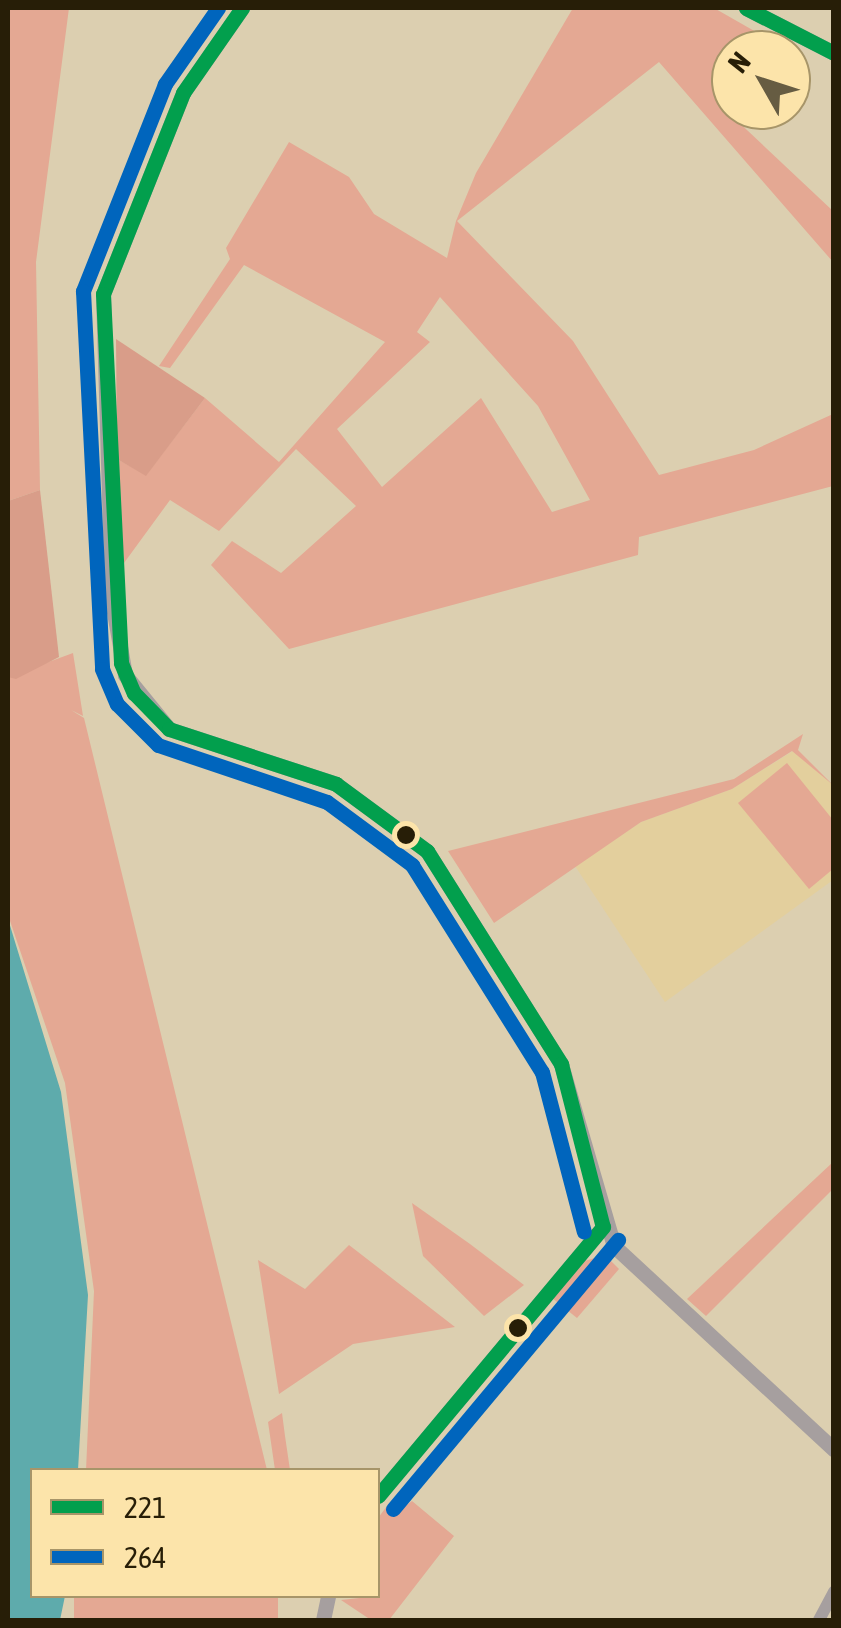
<!DOCTYPE html>
<style>
body{margin:0}
#map{position:relative;width:841px;height:1628px;overflow:hidden;background:#dccfb0;font-family:"Asap Condensed",sans-serif}
div>[style]{position:absolute}
.built>*{inset:0;background:#e3cf9d}
.green>*{inset:0;background:#e4a893;transform-origin:0 0}
.forest>*{inset:0;background:#d99d89}
.water>*{inset:0;background:#5eabac}
.minor>*{height:12px;margin:-6px;padding:0 6px;transform-origin:6px;border-radius:6px;background:#a69f9f}
.tertiary>*{height:15px;margin:-7.5px;padding:0 7.5px;transform-origin:7.5px;border-radius:7.5px;background:#a69f9f}
.bus-1>*{height:15px;margin:-7.5px;padding:0 7.5px;transform-origin:7.5px;border-radius:7.5px;background:#029f4d}
.bus-2>*{height:15px;margin:-7.5px;padding:0 7.5px;transform-origin:7.5px;border-radius:7.5px;background:#0065bd}
.dots>*{width:28px;height:28px;translate:-50% -50%;box-sizing:border-box;border:5px solid #fce4aa;border-radius:50%}
span{translate:-50% -50%;white-space:nowrap;text-align:center;line-height:1.15;-webkit-text-stroke:10px #fce4aa;paint-order:stroke}
.frame{position:absolute;inset:0;border:10px solid #271e07;pointer-events:none}
.legend{position:absolute;left:30px;top:1468px;width:350px;height:130px;box-sizing:border-box;background:#fce4aa;border:2px solid #a79569;margin:0;padding:12px 18px;list-style:none;font-size:30px;color:#271e07}
.legend li{display:flex;align-items:center;gap:20px;height:50px}
.legend b{width:50px;border:2px solid #a79569}
.north{position:absolute;left:711px;top:30px;width:100px;height:100px;box-sizing:border-box;background:#fce4aa;border:2px solid #a79569;border-radius:50%;rotate:309deg;font-size:28px;font-weight:700;line-height:40px;text-align:center;color:#271e07}
.north::after{content:'';display:block;margin:auto;width:35px;height:45px;background:#665c42;clip-path:polygon(50% 0,100% 100%,50% 72%,0 100%)}
</style>
<div id="map">
<div class="built">
<i style="clip-path:polygon(793px 751px,833px 785px,833px 880px,665px 1002px,575px 866px,641px 822px,732px 789px)"></i>
</div>
<div class="green">
<i style="clip-path:polygon(8px 8px,69px 8px,36px 262px,40px 490px,8px 501px)"></i>
<i style="clip-path:polygon(evenodd,573px 8px,714px 8px,784px 48px,731px 50px,731px 115px,833px 211px,833px 262px,659px 62px,457px 221px,573px 341px,659px 475px,754px 450px,833px 414px,833px 486px,639px 537px,638px 555px,289px 649px,211px 565px,232px 541px,281px 573px,356px 506px,296px 449px,219px 531px,170px 500px,124px 563px,117px 459px,146px 475px,205px 398px,279px 462px,385px 342px,244px 265px,170px 368px,159px 366px,230px 259px,226px 248px,289px 142px,349px 177px,374px 214px,447px 258px,456px 221px,476px 173px,573px 8px,440px 297px,538px 406px,590px 500px,552px 512px,481px 398px,382px 487px,337px 429px,430px 342px,417px 332px,440px 297px)"></i>
<i style="clip-path:polygon(73px 653px,83px 716px,71px 710px,84px 718px,267px 1470px,86px 1470px,94px 1291px,65px 1083px,8px 915px,8px 677px)"></i>
<i style="clip-path:polygon(803px 734px,798px 750px,833px 785px,792px 751px,732px 789px,641px 822px,494px 923px,448px 851px,734px 779px)"></i>
<i style="clip-path:polygon(787px 763px,833px 820px,833px 869px,809px 889px,738px 803px)"></i>
<i style="clip-path:polygon(833px 1162px,833px 1189px,706px 1316px,687px 1299px)"></i>
<i style="clip-path:polygon(412px 1203px,470px 1244px,524px 1285px,484px 1316px,423px 1256px)"></i>
<i style="clip-path:polygon(349px 1245px,455px 1327px,353px 1344px,279px 1394px,258px 1260px,305px 1289px)"></i>
<i style="clip-path:polygon(605px 1255px,619px 1269px,577px 1318px,552px 1298px,581px 1262px)"></i>
<i style="clip-path:polygon(282px 1413px,285px 1436px,290px 1470px,275px 1470px,268px 1422px)"></i>
<i style="clip-path:polygon(412px 1501px,454px 1536px,389px 1620px,371px 1620px,341px 1600px,378px 1596px,378px 1518px,387px 1506px,396px 1513px)"></i>
<i style="left:74px;top:1596px;width:204px;height:24px"></i>
</div>
<div class="forest">
<i style="clip-path:polygon(116px 339px,205px 398px,146px 476px,117px 459px)"></i>
<i style="clip-path:polygon(40px 490px,59px 657px,16px 679px,8px 677px,8px 501px)"></i>
</div>
<div class="water">
<i style="clip-path:polygon(8px 919px,61px 1092px,88px 1295px,78px 1470px,32px 1470px,32px 1596px,65px 1596px,60px 1620px,8px 1620px)"></i>
</div>
<div class="minor">
<i style="left:819px;top:1620px;width:32px;rotate:-62deg"></i>
</div>
<div class="tertiary">
<i style="left:242px;top:8px;width:103px;rotate:124.8deg"></i>
<i style="left:183px;top:93px;width:216px;rotate:111.7deg"></i>
<i style="left:103px;top:294px;width:307px;rotate:88.3deg"></i>
<i style="left:112px;top:601px;width:75px;rotate:80deg"></i>
<i style="left:125px;top:675px;width:70px;rotate:50.8deg"></i>
<i style="left:169px;top:729px;width:176px;rotate:18.2deg"></i>
<i style="left:336px;top:784px;width:113px;rotate:36.4deg"></i>
<i style="left:427px;top:851px;width:252px;rotate:57.8deg"></i>
<i style="left:561px;top:1064px;width:190px;rotate:73.8deg"></i>
<i style="left:614px;top:1246px;width:300px;rotate:42.8deg"></i>
<i style="left:746px;top:8px;width:99px;rotate:27.1deg"></i>
<i style="left:378px;top:1496px;width:351px;rotate:-50.1deg"></i>
<i style="left:323px;top:1620px;width:25px;rotate:-78deg"></i>
</div>
<div class="bus-1">
<i style="left:242px;top:8px;width:103px;rotate:124.8deg"></i>
<i style="left:183px;top:93px;width:216px;rotate:111.7deg"></i>
<i style="left:103px;top:294px;width:369px;rotate:87.2deg"></i>
<i style="left:121px;top:663px;width:33px;rotate:67deg"></i>
<i style="left:134px;top:693px;width:50px;rotate:45.8deg"></i>
<i style="left:169px;top:729px;width:176px;rotate:18.2deg"></i>
<i style="left:336px;top:784px;width:113px;rotate:36.4deg"></i>
<i style="left:427px;top:851px;width:252px;rotate:57.8deg"></i>
<i style="left:561px;top:1064px;width:168px;rotate:75.6deg"></i>
<i style="left:746px;top:8px;width:99px;rotate:27.1deg"></i>
<i style="left:378px;top:1496px;width:351px;rotate:-50.1deg"></i>
</div>
<div class="bus-2">
<i style="left:218px;top:8px;width:93px;rotate:124.9deg"></i>
<i style="left:165px;top:84px;width:223px;rotate:111.6deg"></i>
<i style="left:83px;top:291px;width:378px;rotate:87.1deg"></i>
<i style="left:102px;top:669px;width:38px;rotate:67deg"></i>
<i style="left:117px;top:704px;width:58px;rotate:45deg"></i>
<i style="left:158px;top:745px;width:178px;rotate:18.6deg"></i>
<i style="left:327px;top:802px;width:106px;rotate:36.5deg"></i>
<i style="left:412px;top:865px;width:244px;rotate:57.9deg"></i>
<i style="left:542px;top:1072px;width:165px;rotate:75.3deg"></i>
<i style="left:393px;top:1509px;width:351px;rotate:-50.1deg"></i>
</div>
<div class="dots">
<i style="left:406px;top:835px;background:#271e07"></i>
<i style="left:518px;top:1328px;background:#271e07"></i>
</div>
<div class="frame"></div>
<ul class="legend">
<li><b style="height:12px;background:#029f4d"></b>221</li>
<li><b style="height:12px;background:#0065bd"></b>264</li>
</ul>
<div class="north">N</div>
</div>
